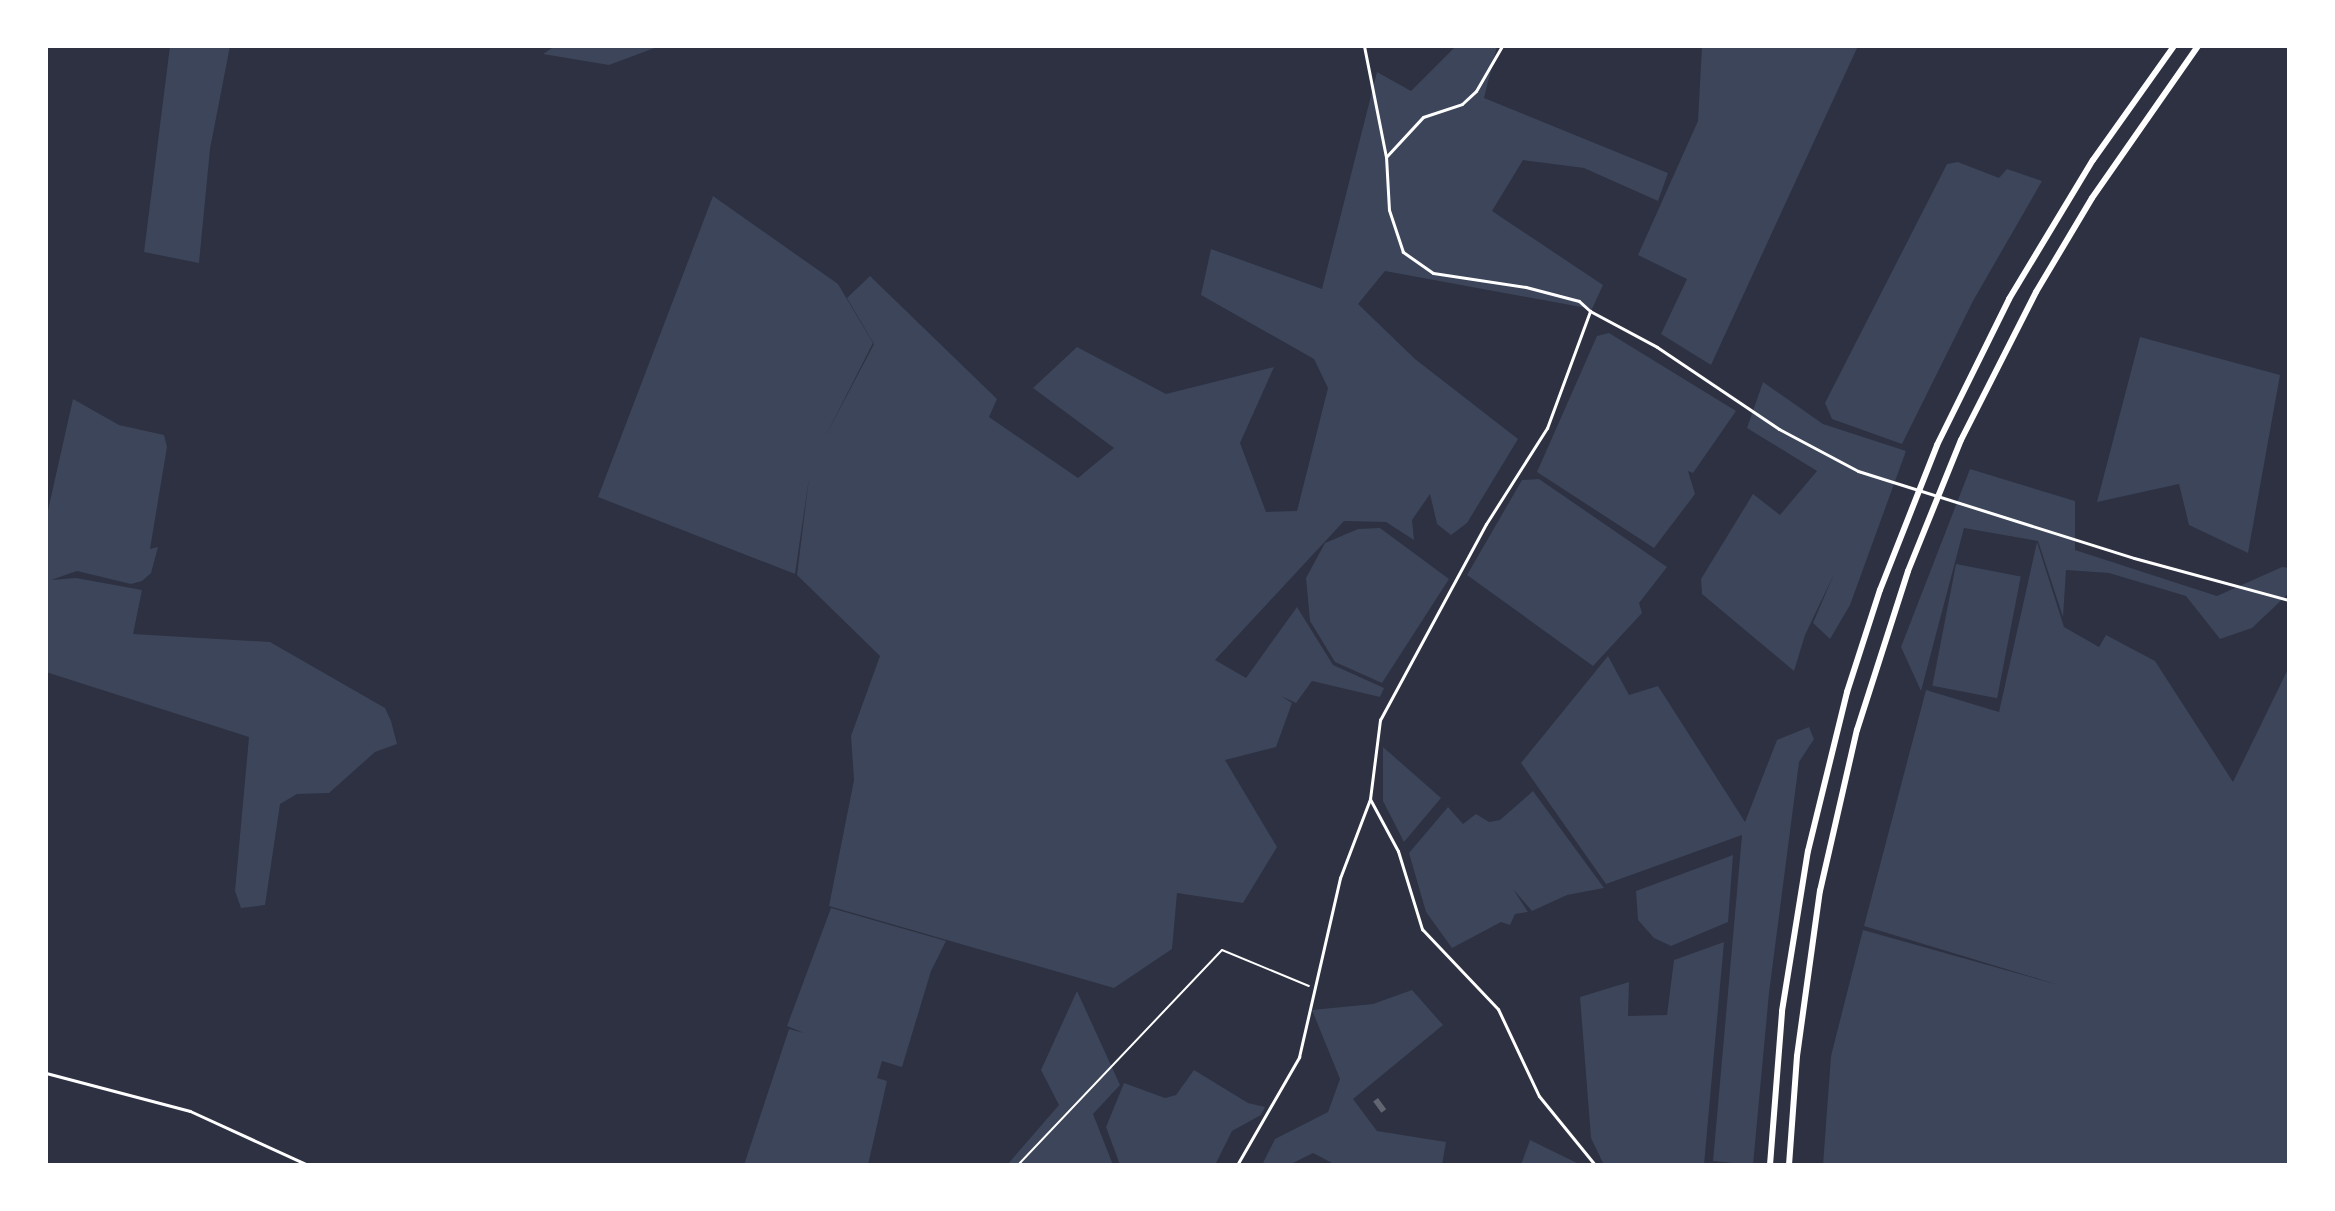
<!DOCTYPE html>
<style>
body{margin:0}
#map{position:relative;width:2335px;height:1211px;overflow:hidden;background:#2d3142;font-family:"Source Serif 4",serif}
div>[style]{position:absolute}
.green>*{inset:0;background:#3c4559;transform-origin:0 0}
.building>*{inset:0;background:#626471;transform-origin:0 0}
.path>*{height:2px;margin:-1px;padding:0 1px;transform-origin:1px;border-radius:1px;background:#fff}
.minor>*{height:3px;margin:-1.5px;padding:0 1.5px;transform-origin:1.5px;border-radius:1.5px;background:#fff}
.motorway>*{height:6px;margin:-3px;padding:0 3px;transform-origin:3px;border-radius:3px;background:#fff}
span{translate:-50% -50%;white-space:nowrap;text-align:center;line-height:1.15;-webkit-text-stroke:6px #fff;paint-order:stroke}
.frame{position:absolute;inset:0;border:48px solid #fff;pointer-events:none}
</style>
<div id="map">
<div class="green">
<i style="clip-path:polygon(170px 46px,230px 46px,210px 149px,199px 263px,144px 252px)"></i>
<i style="clip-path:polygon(555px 46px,660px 46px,609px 65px,543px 54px)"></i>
<i style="clip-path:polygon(1456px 46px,1497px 46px,1484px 98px,1668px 173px,1658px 201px,1584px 168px,1523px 160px,1492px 211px,1603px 285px,1592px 309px,1385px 271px,1358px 304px,1415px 359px,1518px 439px,1467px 523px,1451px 535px,1437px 524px,1430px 494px,1412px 520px,1414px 540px,1386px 522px,1344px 521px,1215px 660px,1246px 678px,1297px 607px,1333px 665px,1384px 688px,1380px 697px,1312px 681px,1296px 703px,1281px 696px,1292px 703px,1276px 747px,1225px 760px,1277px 847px,1243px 903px,1177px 893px,1172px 949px,1114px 988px,829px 906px,854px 780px,851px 736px,880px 656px,797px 575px,809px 478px,795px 574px,598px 497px,713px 196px,838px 284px,873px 343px,825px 437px,874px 344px,847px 298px,870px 276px,997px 399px,989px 417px,1078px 478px,1114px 448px,1033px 388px,1077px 347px,1166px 394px,1274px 367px,1240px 443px,1266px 512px,1297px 511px,1328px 388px,1314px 359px,1201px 295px,1211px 249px,1322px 289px,1377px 72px,1411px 91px)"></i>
<i style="clip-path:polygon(1702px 46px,1858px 46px,1711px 365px,1661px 334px,1687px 279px,1638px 255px,1698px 121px)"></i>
<i style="clip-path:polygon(1958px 162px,1999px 178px,2007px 169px,2042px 181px,1973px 301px,1902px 444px,1832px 419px,1825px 403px,1947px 164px)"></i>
<i style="clip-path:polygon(1609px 333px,1736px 411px,1693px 473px,1688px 471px,1695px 494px,1654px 548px,1537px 472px,1597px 336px)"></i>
<i style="clip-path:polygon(2140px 337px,2280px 375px,2248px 553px,2189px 525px,2179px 484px,2097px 502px)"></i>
<i style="clip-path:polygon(1763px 382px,1823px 424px,1906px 451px,1850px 605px,1830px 639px,1813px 623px,1834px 574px,1805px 635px,1794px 671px,1702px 594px,1701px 579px,1753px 494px,1780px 515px,1817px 471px,1747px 428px)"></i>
<i style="clip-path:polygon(73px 399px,119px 425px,164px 435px,167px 447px,150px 549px,158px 547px,151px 573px,142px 581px,131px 584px,77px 571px,51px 580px,76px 578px,142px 590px,133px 634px,270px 642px,385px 708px,391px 721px,397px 744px,375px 752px,329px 793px,297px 794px,280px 804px,265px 905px,241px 908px,235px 891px,249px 737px,46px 672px,46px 519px)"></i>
<i style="clip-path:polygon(1970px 469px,2075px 501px,2075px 550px,2217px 596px,2282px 567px,2289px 568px,2289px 593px,2252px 628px,2220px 639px,2186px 596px,2109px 573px,2066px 570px,2063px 617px,2038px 541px,1964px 528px,1921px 691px,1901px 647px)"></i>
<i style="clip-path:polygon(1539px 479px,1667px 567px,1639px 603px,1642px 613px,1593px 666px,1467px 575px,1522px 480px)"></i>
<i style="clip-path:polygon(1380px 528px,1449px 579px,1382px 683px,1335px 662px,1310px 621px,1306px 578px,1325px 543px,1358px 529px)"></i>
<i style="clip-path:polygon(2037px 542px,2064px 627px,2099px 647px,2106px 635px,2155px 661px,2233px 782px,2289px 667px,2289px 1165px,1823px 1165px,1831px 1056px,1863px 930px,2059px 985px,1864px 926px,1926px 690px,1999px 712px)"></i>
<i style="left:1956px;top:564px;width:66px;height:124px;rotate:11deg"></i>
<i style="clip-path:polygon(1608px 656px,1629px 695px,1658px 686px,1745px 822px,1777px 740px,1809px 727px,1814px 739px,1799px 762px,1769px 993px,1753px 1165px,1713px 1161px,1742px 835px,1606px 884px,1521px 763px)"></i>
<i style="clip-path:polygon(1383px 747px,1441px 798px,1404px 842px,1383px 801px)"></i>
<i style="clip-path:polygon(1533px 791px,1604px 888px,1567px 895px,1532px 911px,1513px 889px,1528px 912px,1515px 914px,1510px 925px,1501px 922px,1452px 948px,1426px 912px,1409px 853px,1448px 807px,1463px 824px,1476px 814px,1489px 822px,1500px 820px)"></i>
<i style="clip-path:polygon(1733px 855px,1728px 922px,1671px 946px,1654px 938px,1638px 920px,1636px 891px)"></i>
<i style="clip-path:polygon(831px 908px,946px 941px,931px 971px,902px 1067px,882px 1061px,877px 1078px,887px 1081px,868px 1165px,744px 1165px,789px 1029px,804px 1033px,787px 1026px)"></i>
<i style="clip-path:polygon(1724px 942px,1704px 1165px,1604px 1165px,1591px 1138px,1580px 997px,1629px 982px,1628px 1016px,1667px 1015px,1674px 960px)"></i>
<i style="clip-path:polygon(1412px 990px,1443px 1025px,1353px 1099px,1377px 1131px,1446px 1142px,1442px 1165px,1336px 1165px,1313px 1153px,1289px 1165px,1262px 1165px,1275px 1139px,1328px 1112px,1340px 1079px,1312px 1010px,1373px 1004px)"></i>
<i style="clip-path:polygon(1077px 991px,1120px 1085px,1093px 1114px,1113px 1165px,1007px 1165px,1059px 1105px,1041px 1070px)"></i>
<i style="clip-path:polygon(1194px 1070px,1248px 1103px,1265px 1107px,1261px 1115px,1232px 1131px,1215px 1165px,1120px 1165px,1106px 1127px,1124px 1083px,1165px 1098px,1176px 1095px)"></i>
<i style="clip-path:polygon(1530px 1140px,1581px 1165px,1521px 1165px)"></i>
</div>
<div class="building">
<i style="left:1378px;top:1098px;width:14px;height:6px;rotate:54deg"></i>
</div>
<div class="path">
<i style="left:1018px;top:1165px;width:296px;rotate:-46.5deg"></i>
<i style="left:1222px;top:950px;width:94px;rotate:22.5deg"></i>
</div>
<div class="minor">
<i style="left:1386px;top:157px;width:54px;rotate:-47.2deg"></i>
<i style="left:1423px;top:117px;width:41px;rotate:-18.4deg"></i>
<i style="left:1462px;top:104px;width:19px;rotate:-43deg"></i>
<i style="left:1476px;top:91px;width:52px;rotate:-60deg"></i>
<i style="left:1590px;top:311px;width:76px;rotate:28.2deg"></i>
<i style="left:1657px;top:347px;width:147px;rotate:33.9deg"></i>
<i style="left:1779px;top:429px;width:89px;rotate:28deg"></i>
<i style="left:1858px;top:471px;width:289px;rotate:17.5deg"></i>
<i style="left:2134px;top:558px;width:161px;rotate:15.2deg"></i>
<i style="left:1370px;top:799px;width:59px;rotate:61.7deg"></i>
<i style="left:1398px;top:851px;width:82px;rotate:72.9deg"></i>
<i style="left:1422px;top:929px;width:110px;rotate:46.5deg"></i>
<i style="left:1498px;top:1009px;width:96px;rotate:64.8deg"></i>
<i style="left:1539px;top:1096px;width:89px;rotate:50.9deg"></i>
<i style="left:46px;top:1073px;width:149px;rotate:14.8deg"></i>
<i style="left:190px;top:1111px;width:130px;rotate:24.6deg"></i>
<i style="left:1237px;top:1165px;width:125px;rotate:-60.1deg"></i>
<i style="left:1299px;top:1057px;width:184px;rotate:-77.1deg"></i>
<i style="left:1340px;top:878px;width:85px;rotate:-69.2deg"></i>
<i style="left:1370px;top:799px;width:80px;rotate:-82.8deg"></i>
<i style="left:1380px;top:720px;width:223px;rotate:-61.6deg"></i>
<i style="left:1486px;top:524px;width:114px;rotate:-57.6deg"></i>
<i style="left:1547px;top:428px;width:125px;rotate:-69.8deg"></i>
<i style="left:1590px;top:311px;width:15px;rotate:-138deg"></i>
<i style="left:1579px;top:301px;width:55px;rotate:-165.2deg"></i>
<i style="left:1526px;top:287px;width:94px;rotate:-171.4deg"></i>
<i style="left:1433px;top:273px;width:37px;rotate:-145deg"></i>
<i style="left:1403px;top:252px;width:44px;rotate:-108.4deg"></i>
<i style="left:1389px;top:210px;width:53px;rotate:-93.2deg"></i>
<i style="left:1386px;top:157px;width:113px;rotate:-101.2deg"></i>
</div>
<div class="motorway">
<i style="left:1770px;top:1165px;width:154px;rotate:-85.5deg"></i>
<i style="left:1782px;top:1011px;width:162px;rotate:-80.8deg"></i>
<i style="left:1808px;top:851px;width:164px;rotate:-76.2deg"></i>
<i style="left:1847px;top:692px;width:107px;rotate:-72.1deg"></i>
<i style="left:1880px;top:590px;width:156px;rotate:-68.5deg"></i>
<i style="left:1937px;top:445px;width:163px;rotate:-63.7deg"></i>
<i style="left:2009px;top:299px;width:162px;rotate:-58.9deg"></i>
<i style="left:2093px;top:160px;width:140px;rotate:-54.6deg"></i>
<i style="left:1789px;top:1165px;width:109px;rotate:-85.8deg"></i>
<i style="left:1797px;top:1056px;width:167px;rotate:-82.1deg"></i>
<i style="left:1820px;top:891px;width:165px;rotate:-77.1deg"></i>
<i style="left:1857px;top:730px;width:167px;rotate:-72.2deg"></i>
<i style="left:1908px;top:571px;width:141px;rotate:-68deg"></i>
<i style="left:1961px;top:440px;width:166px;rotate:-63.1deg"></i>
<i style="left:2036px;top:292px;width:109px;rotate:-59.2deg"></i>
<i style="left:2092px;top:198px;width:185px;rotate:-55.1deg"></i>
</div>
<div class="frame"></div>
</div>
